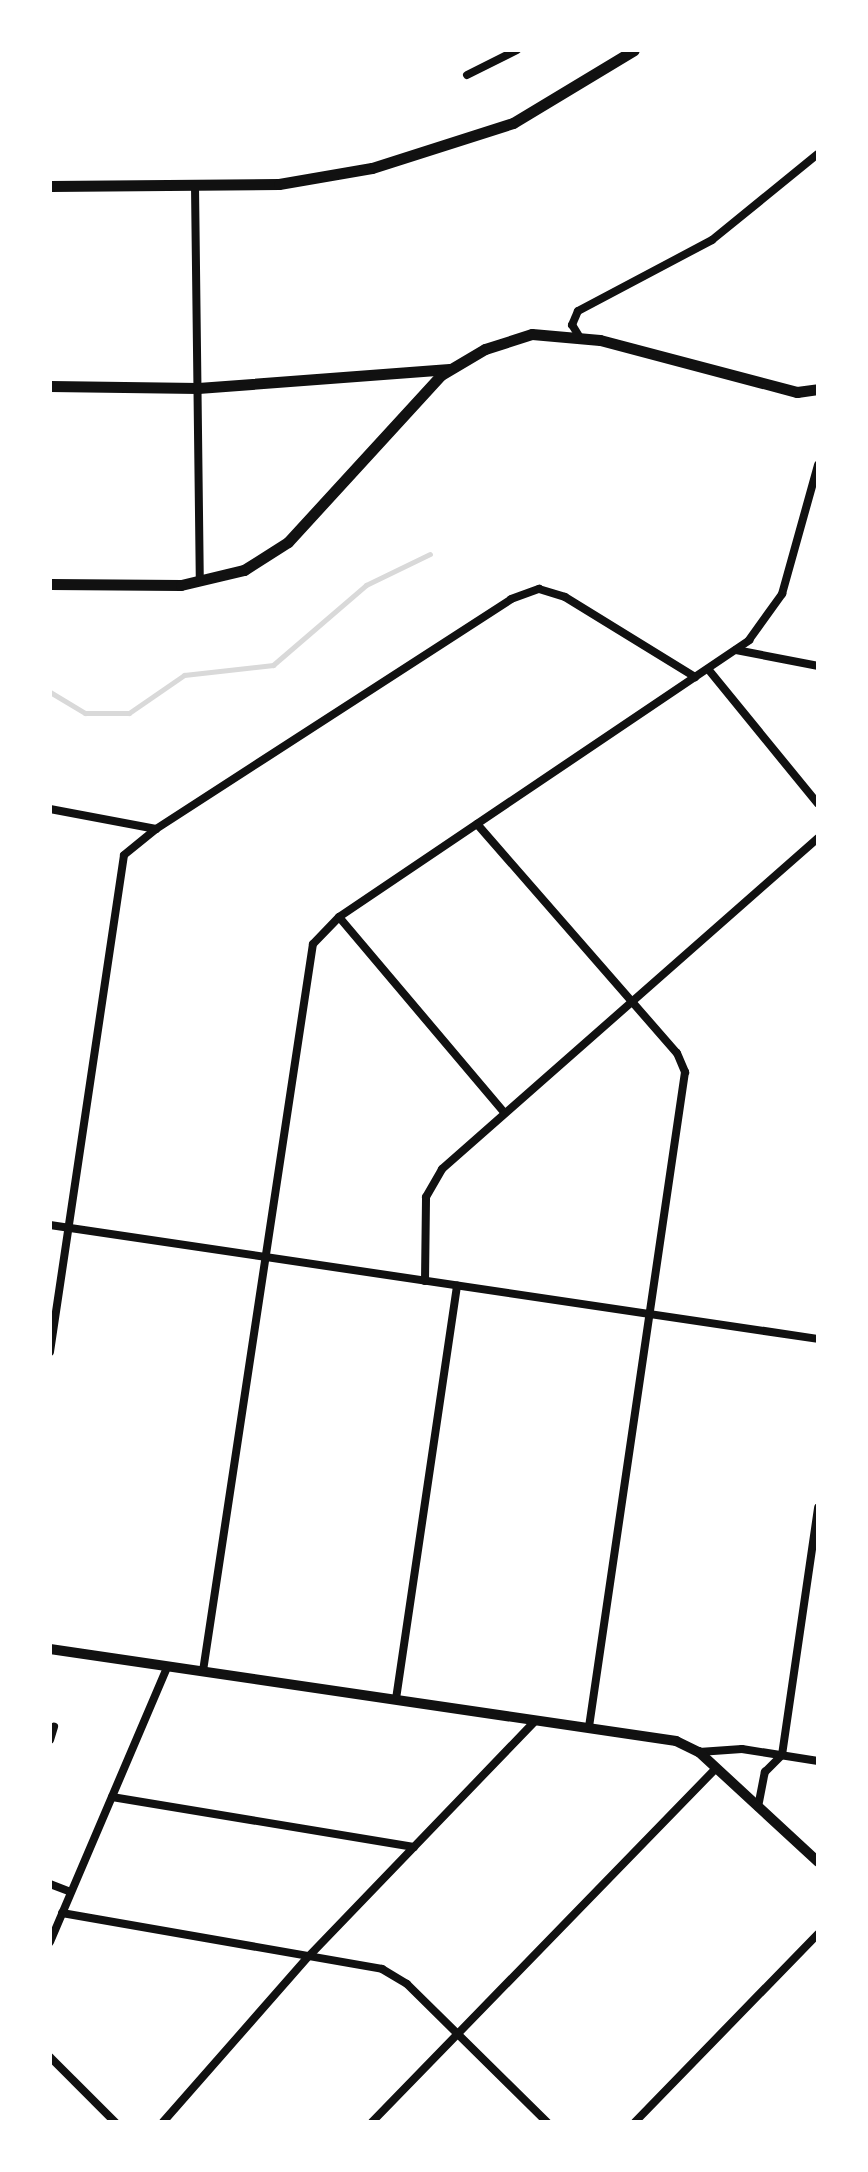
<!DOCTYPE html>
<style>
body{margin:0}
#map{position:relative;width:868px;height:2172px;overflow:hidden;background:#fff;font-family:"Varela Round",sans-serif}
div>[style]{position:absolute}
.stream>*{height:5px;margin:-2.5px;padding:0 2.5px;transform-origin:2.5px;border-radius:2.5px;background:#d9d9d9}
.minor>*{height:8px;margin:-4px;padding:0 4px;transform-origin:4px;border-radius:4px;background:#111}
.tertiary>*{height:10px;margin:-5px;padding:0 5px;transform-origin:5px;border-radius:5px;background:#111}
.secondary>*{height:11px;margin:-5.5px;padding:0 5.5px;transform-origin:5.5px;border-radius:5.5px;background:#111}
span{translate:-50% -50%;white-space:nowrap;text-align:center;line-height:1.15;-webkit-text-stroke:8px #fff;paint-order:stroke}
.frame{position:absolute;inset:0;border:52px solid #fff;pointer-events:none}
</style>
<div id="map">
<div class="stream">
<i style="left:50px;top:692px;width:41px;rotate:31deg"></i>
<i style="left:85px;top:713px;width:44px"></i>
<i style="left:129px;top:713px;width:67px;rotate:-34.6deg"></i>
<i style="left:184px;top:675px;width:90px;rotate:-6.4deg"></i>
<i style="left:273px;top:665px;width:123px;rotate:-40.7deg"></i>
<i style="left:366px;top:585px;width:71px;rotate:-25.8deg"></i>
</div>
<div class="minor">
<i style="left:467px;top:75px;width:56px;rotate:-26.6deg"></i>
<i style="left:195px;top:186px;width:396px;rotate:89.3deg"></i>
<i style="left:579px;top:336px;width:13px;rotate:-122deg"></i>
<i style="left:572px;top:325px;width:15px;rotate:-67deg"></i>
<i style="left:578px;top:311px;width:152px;rotate:-27.9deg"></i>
<i style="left:712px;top:240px;width:136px;rotate:-39.1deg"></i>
<i style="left:736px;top:650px;width:84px;rotate:11deg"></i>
<i style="left:708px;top:669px;width:174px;rotate:50.8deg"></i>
<i style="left:50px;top:809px;width:108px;rotate:10.7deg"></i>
<i style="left:156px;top:829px;width:423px;rotate:-32.9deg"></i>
<i style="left:511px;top:599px;width:30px;rotate:-20deg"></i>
<i style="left:539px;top:589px;width:27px;rotate:17deg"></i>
<i style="left:565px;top:597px;width:153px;rotate:31.6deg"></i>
<i style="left:477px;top:824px;width:304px;rotate:48.9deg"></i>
<i style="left:677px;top:1053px;width:21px;rotate:67deg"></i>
<i style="left:685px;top:1072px;width:662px;rotate:98.34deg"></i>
<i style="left:339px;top:917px;width:255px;rotate:49.8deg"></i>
<i style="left:50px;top:1225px;width:776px;rotate:8.44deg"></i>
<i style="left:425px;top:1281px;width:84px;rotate:-89.3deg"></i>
<i style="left:426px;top:1197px;width:32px;rotate:-60deg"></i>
<i style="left:442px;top:1169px;width:501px;rotate:-41.36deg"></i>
<i style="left:50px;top:1352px;width:502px;rotate:-81.53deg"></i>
<i style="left:124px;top:855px;width:41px;rotate:-39.1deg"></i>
<i style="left:203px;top:1671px;width:735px;rotate:-81.4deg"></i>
<i style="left:313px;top:944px;width:37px;rotate:-46deg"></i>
<i style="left:339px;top:917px;width:495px;rotate:-34deg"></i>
<i style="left:749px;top:640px;width:57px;rotate:-54.3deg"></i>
<i style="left:782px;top:594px;width:134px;rotate:-74.4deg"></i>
<i style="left:396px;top:1699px;width:418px;rotate:-81.6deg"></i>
<i style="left:50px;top:1740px;width:14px;rotate:-73deg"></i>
<i style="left:699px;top:1752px;width:43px;rotate:-4deg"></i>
<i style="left:742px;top:1749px;width:77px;rotate:9deg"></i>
<i style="left:112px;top:1797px;width:306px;rotate:9.4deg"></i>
<i style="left:758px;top:1807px;width:36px;rotate:-79deg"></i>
<i style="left:765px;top:1772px;width:24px;rotate:-45deg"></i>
<i style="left:782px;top:1755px;width:250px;rotate:-81.7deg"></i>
<i style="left:50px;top:1884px;width:22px;rotate:21deg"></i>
<i style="left:62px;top:1913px;width:325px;rotate:9.9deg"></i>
<i style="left:382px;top:1969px;width:29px;rotate:31deg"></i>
<i style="left:407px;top:1984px;width:197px;rotate:44.6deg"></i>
<i style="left:50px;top:1942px;width:300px;rotate:-66.9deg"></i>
<i style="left:50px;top:2057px;width:92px;rotate:45deg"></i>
<i style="left:163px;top:2122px;width:221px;rotate:-48.7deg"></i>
<i style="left:309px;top:1956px;width:327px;rotate:-46.1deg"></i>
<i style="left:372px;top:2122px;width:494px;rotate:-45.8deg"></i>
<i style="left:635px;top:2122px;width:262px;rotate:-45.8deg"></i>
</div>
<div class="tertiary">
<i style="left:50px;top:1649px;width:633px;rotate:8.36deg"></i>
<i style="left:676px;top:1741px;width:25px;rotate:26deg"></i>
<i style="left:699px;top:1752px;width:162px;rotate:42.7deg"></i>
</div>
<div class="secondary">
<i style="left:50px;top:186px;width:229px;rotate:-0.5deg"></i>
<i style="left:279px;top:184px;width:94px;rotate:-9.8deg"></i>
<i style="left:372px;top:168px;width:148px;rotate:-17.7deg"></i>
<i style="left:513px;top:123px;width:141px;rotate:-31.1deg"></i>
<i style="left:50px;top:386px;width:148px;rotate:0.8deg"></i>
<i style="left:198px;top:388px;width:252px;rotate:-4.3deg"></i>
<i style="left:50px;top:584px;width:131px;rotate:0.4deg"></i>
<i style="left:181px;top:585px;width:65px;rotate:-13.4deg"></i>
<i style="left:244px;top:570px;width:52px;rotate:-32.5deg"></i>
<i style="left:288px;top:542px;width:226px;rotate:-47.5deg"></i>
<i style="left:441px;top:375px;width:51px;rotate:-30.6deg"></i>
<i style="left:485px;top:349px;width:49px;rotate:-17.7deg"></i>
<i style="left:532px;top:334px;width:68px;rotate:5deg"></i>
<i style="left:600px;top:340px;width:204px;rotate:14.8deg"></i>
<i style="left:797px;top:392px;width:21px;rotate:-8deg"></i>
</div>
<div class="frame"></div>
</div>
